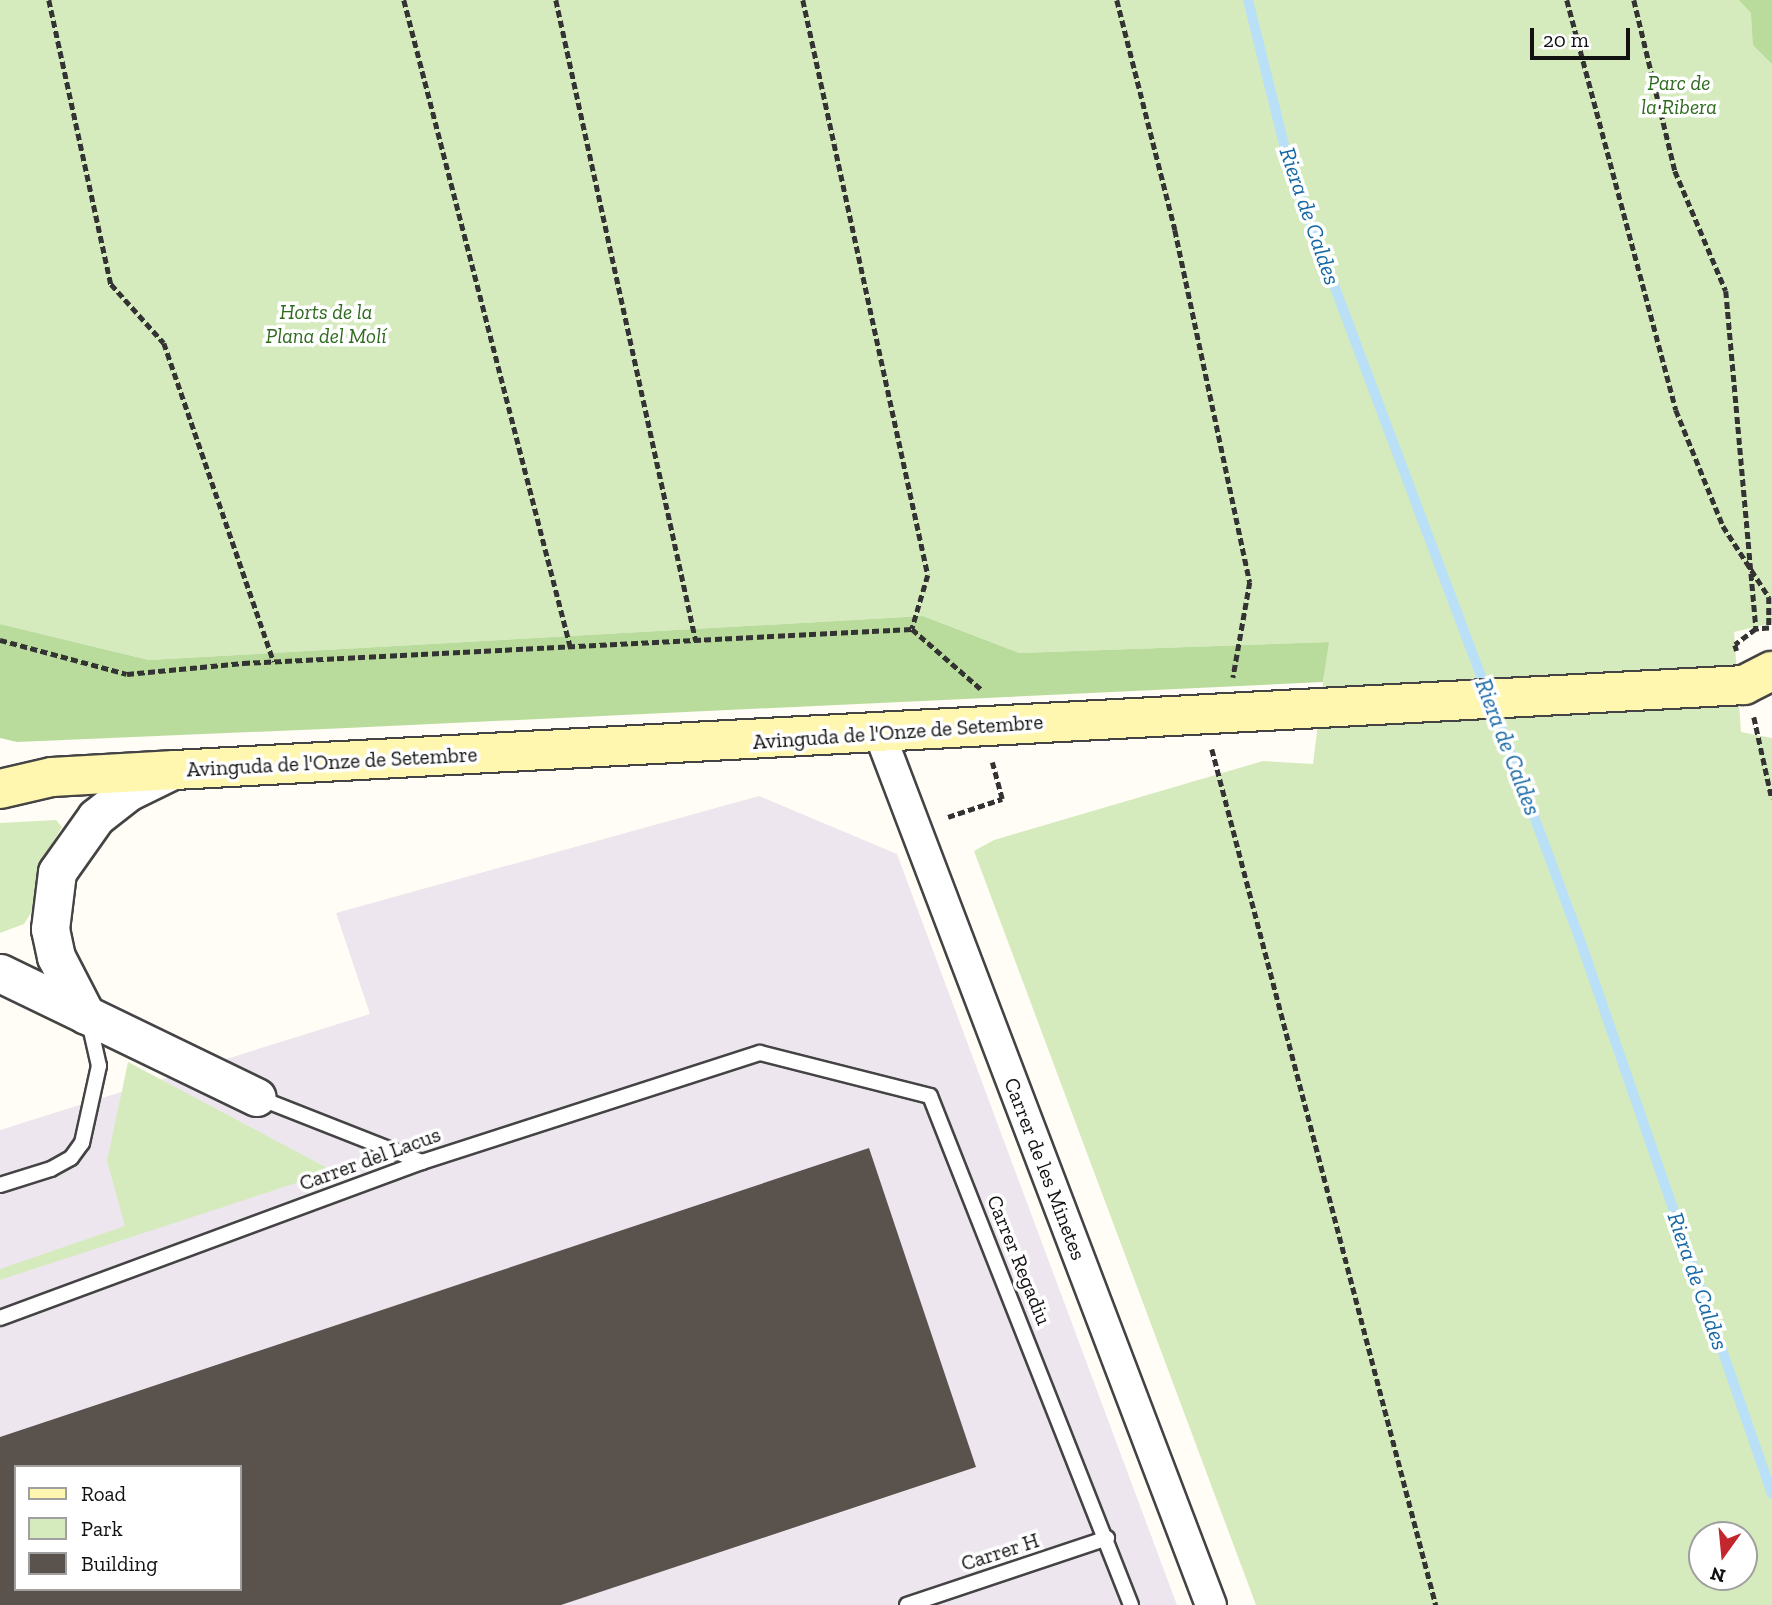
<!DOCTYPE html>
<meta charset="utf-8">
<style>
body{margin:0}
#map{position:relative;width:1772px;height:1605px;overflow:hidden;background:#fffdf5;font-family:"Zilla Slab",serif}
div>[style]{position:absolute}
.industrial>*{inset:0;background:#eee6ef}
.green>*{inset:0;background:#d5ebbd}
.forest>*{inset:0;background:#b9dc9c}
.stream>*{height:10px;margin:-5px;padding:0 5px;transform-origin:5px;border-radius:5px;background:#b9e0f7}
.building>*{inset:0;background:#5a524d}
.path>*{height:4.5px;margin-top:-2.25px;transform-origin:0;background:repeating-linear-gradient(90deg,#333 0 7px,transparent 0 10.5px)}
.roads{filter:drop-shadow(2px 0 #444) drop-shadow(-2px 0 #444) drop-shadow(0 2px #444) drop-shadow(0 -2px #444)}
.service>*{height:14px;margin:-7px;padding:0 7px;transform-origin:7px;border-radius:7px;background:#fff}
.minor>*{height:30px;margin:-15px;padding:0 15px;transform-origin:15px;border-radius:15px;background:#fff}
.tertiary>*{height:37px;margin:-18.5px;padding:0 18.5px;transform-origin:18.5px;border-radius:18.5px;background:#fff}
.secondary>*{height:38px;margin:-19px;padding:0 19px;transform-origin:19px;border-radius:19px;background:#fff6b0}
span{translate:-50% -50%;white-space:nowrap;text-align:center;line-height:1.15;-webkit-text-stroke:7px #fff;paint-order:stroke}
.park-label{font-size:21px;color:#2f6b1f;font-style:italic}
.street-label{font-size:21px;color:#111}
.water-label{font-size:23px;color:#1768a6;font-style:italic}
.legend{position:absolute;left:14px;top:1465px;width:228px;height:126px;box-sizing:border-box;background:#fff;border:2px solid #a0a0a0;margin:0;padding:9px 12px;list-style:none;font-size:21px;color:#111}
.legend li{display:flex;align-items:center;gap:14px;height:35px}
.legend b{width:35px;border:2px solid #a0a0a0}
.north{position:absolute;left:1688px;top:1521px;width:70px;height:70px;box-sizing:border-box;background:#fff;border:2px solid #a0a0a0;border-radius:50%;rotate:195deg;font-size:19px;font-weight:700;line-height:28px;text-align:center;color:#111}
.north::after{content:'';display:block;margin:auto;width:24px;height:32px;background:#c4262e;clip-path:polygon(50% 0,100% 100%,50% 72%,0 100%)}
.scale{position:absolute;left:1530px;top:28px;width:100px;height:32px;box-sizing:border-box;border:4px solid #111;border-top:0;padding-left:9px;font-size:21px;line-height:24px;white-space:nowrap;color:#111;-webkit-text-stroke:5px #fff;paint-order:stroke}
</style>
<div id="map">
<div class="industrial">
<i style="clip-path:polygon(evenodd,759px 796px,897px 854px,1177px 1605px,0 1605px,0 1130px,370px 1014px,336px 913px,759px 796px,16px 1467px,240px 1467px,240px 1589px,16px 1589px,16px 1467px)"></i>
</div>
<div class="green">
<i style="clip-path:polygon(evenodd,0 0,1772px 0,1772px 623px,1734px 632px,1741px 732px,1772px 738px,1772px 1605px,1256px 1605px,974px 851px,994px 840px,1263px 761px,1313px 764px,1328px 642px,1019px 653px,923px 616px,149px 660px,0 624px,0 0,1702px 1535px,1744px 1535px,1744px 1577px,1702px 1577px,1702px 1535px)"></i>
<i style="clip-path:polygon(56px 820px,62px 827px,42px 860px,32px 911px,24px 924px,0 933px,0 823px)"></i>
<i style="clip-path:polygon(128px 1062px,333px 1171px,0 1280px,0 1269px,125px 1226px,107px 1161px)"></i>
</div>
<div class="forest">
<i style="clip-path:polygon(1739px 0,1772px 0,1772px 64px,1753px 45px,1751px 13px)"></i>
<i style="clip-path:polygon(923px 616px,1019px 653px,1329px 642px,1323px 682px,347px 728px,17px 742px,0 738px,0 624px,149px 660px)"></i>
</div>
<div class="stream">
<i style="left:1248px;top:0;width:173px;rotate:76deg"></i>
<i style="left:1290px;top:168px;width:560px;rotate:69.4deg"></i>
<i style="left:1493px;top:706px;width:246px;rotate:69.6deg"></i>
<i style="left:1579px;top:937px;width:589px;rotate:70.89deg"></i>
</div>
<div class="building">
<i style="clip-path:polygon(evenodd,869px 1148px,976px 1467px,561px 1605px,0 1605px,0 1437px,869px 1148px,16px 1467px,240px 1467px,240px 1589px,16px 1589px,16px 1467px)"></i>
</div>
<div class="path">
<i style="left:49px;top:0;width:291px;rotate:77.7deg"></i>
<i style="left:111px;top:284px;width:79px;rotate:48.1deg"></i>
<i style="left:164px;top:343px;width:337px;rotate:71deg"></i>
<i style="left:404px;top:0;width:670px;rotate:75.57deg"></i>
<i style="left:556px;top:0;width:656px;rotate:77.68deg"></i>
<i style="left:803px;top:0;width:588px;rotate:77.74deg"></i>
<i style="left:928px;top:575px;width:56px;rotate:106.5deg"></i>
<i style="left:1117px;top:0;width:237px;rotate:75.8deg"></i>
<i style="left:1175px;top:230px;width:360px;rotate:78deg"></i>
<i style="left:1250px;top:582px;width:97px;rotate:100deg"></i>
<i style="left:1567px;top:0;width:424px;rotate:75.1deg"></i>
<i style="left:1676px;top:410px;width:125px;rotate:67.9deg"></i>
<i style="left:1723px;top:526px;width:85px;rotate:57.1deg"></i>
<i style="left:1769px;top:597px;width:31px;rotate:90deg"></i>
<i style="left:1769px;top:628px;width:13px;rotate:176deg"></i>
<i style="left:1634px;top:0;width:176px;rotate:76.5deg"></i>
<i style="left:1675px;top:171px;width:130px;rotate:67deg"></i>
<i style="left:1726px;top:291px;width:339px;rotate:84.9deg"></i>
<i style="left:1756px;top:629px;width:26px;rotate:143deg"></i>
<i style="left:1735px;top:645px;width:6px;rotate:72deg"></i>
<i style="left:0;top:640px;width:131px;rotate:15deg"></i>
<i style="left:127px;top:674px;width:117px;rotate:-5.4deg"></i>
<i style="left:243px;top:663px;width:670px;rotate:-2.91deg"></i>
<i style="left:912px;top:629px;width:94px;rotate:41.1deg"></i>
<i style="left:1754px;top:717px;width:84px;rotate:77.6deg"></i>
<i style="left:1212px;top:749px;width:885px;rotate:75.34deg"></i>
<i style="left:948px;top:817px;width:57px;rotate:-18.4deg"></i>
<i style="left:1002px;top:799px;width:38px;rotate:-105deg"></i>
</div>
<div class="roads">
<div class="service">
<i style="left:257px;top:1097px;width:177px;rotate:21.5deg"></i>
<i style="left:0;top:1185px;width:53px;rotate:-17.4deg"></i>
<i style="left:51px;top:1169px;width:23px;rotate:-29deg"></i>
<i style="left:71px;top:1158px;width:19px;rotate:-54deg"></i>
<i style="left:82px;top:1143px;width:79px;rotate:-77.6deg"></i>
<i style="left:99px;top:1066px;width:45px;rotate:-102.8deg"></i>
<i style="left:0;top:1318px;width:450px;rotate:-20.3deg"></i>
<i style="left:422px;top:1162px;width:355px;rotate:-17.9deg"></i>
<i style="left:760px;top:1053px;width:175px;rotate:14.2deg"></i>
<i style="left:930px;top:1096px;width:547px;rotate:68.45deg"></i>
<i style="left:907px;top:1605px;width:211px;rotate:-18.5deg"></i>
</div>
<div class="minor">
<i style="left:879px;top:732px;width:934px;rotate:69.18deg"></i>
</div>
<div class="tertiary">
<i style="left:0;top:973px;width:285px;rotate:25.8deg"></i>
<i style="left:86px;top:1015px;width:65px;rotate:-117.3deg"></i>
<i style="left:56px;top:957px;width:29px;rotate:-102deg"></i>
<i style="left:50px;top:929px;width:57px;rotate:-83deg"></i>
<i style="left:57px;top:872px;width:67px;rotate:-54.7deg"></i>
<i style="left:96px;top:817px;width:41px;rotate:-38deg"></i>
<i style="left:128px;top:792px;width:50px;rotate:-26.1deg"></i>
</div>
<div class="secondary">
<i style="left:0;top:789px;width:53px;rotate:-13deg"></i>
<i style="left:52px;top:777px;width:123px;rotate:-3.3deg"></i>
<i style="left:175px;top:770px;width:1571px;rotate:-3.1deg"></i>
<i style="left:1744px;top:685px;width:31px;rotate:-27deg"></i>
</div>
</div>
<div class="park-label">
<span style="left:1679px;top:95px">Parc de<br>la Ribera</span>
<span style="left:326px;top:324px">Horts de la<br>Plana del Molí</span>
</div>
<div class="street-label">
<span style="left:898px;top:732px;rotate:-4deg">Avinguda de l'Onze de Setembre</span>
<span style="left:332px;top:762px;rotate:-3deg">Avinguda de l'Onze de Setembre</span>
<span style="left:370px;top:1159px;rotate:-20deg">Carrer del Lacus</span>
<span style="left:1045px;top:1169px;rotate:69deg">Carrer de les Minetes</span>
<span style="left:1019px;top:1260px;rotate:68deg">Carrer Regadiu</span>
<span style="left:1000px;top:1552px;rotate:-18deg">Carrer H</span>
</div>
<div class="water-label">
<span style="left:1310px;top:216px;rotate:71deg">Riera de Caldes</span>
<span style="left:1508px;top:747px;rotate:69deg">Riera de Caldes</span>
<span style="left:1698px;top:1281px;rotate:71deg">Riera de Caldes</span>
</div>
<ul class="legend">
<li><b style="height:9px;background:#fff6b0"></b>Road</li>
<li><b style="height:19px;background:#d5ebbd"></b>Park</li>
<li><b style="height:19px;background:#5a524d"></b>Building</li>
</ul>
<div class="north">N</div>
<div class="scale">20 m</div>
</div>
